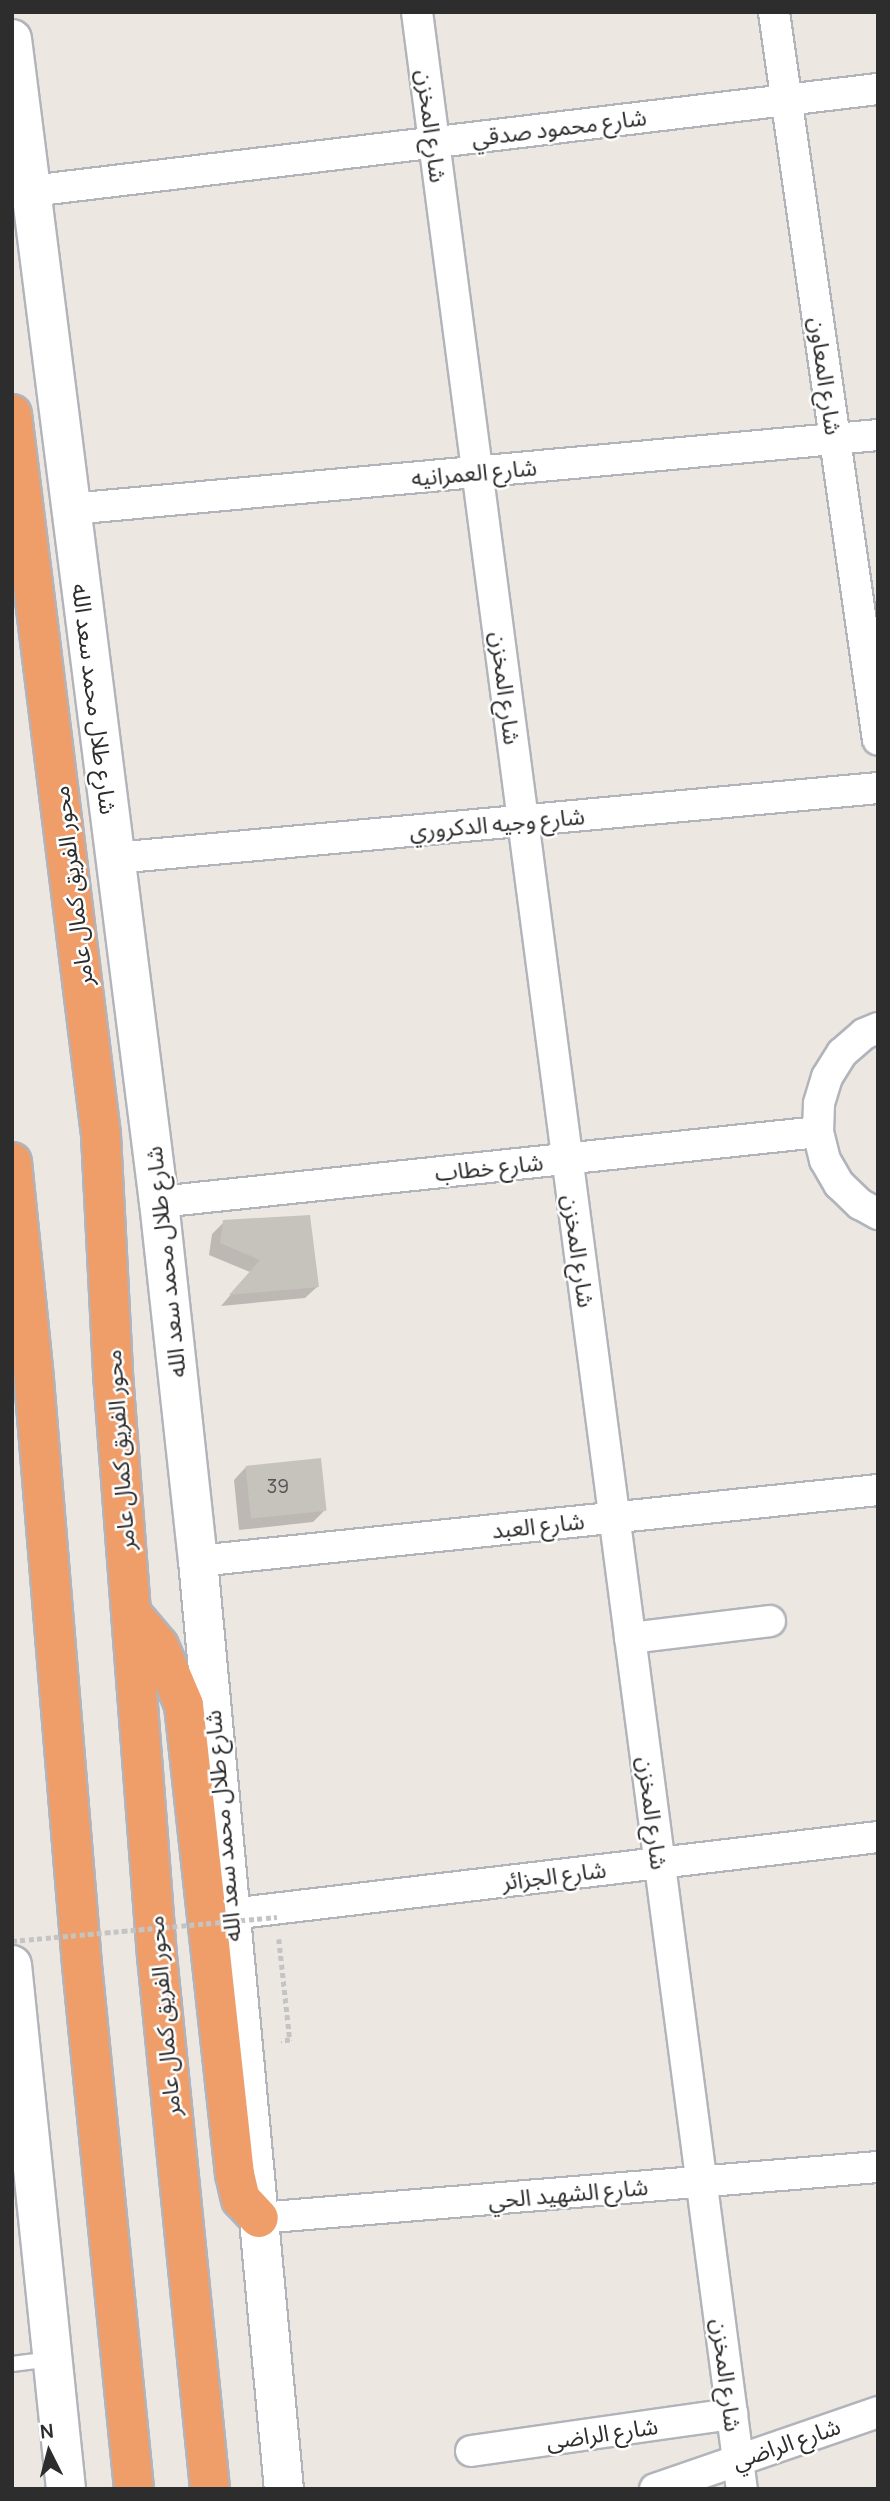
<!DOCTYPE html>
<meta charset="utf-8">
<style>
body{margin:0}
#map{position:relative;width:890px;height:2501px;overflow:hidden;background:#ede7e1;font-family:Manrope,"Noto Sans Arabic",sans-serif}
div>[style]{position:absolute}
.shadow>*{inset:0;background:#0003}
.building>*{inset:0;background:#c6c2bc;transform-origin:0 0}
.path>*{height:4.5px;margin-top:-2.25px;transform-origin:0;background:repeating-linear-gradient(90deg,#c4c4c4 0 5px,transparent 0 8.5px)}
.roads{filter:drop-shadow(2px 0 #b2b4bc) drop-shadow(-2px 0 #b2b4bc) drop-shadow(0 2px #b2b4bc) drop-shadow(0 -2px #b2b4bc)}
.lane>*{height:14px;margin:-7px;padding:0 7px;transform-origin:7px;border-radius:7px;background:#fff}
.street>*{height:30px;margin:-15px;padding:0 15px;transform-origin:15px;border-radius:15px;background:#fff}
.secondary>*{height:38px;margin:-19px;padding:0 19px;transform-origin:19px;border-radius:19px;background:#fff}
.highway>*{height:38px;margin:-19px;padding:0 19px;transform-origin:19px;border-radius:19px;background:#ef9e6a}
.path-bridge>*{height:4.5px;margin-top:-2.25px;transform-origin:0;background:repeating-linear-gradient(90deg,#c4c4c4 0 5px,transparent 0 8.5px)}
span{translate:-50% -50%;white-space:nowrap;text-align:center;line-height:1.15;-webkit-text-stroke:5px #fff;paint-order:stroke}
.number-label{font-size:19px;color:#535251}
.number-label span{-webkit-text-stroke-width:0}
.street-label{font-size:23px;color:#2d2d2d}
.frame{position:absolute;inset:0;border:14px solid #2d2d2d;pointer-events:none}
.north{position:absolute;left:14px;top:2417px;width:70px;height:70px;-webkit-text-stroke:5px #fff;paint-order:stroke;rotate:354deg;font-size:19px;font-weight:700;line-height:28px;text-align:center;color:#2d2d2d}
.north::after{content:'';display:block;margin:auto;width:24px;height:32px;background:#2d2d2d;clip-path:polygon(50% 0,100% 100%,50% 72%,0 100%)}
</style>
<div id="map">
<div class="shadow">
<i style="clip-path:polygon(224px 1222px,317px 1287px,305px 1298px,221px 1306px,250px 1272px,209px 1255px,212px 1234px)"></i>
<i style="clip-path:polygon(245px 1468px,325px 1510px,313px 1522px,239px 1530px,234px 1480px)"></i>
</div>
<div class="building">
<i style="clip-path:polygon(310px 1215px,319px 1287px,229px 1295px,260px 1260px,220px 1243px,223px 1220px)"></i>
<i style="left:321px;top:1458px;width:53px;height:76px;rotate:84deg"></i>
</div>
<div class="path">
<i style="left:279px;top:1939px;width:102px;rotate:83.8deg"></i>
<i style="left:290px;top:2040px;width:9px;rotate:174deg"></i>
</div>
<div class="roads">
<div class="lane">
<i style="left:12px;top:2364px;width:40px;rotate:-7.1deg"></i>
</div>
<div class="street">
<i style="left:417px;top:12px;width:2498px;rotate:82.53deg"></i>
<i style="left:774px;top:12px;width:735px;rotate:81.87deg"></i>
<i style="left:31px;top:191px;width:853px;rotate:-6.87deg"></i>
<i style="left:71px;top:509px;width:810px;rotate:-5.24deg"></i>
<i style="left:115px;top:858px;width:766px;rotate:-5.24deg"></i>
<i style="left:878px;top:1028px;width:15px;rotate:157deg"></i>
<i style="left:864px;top:1034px;width:29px;rotate:139deg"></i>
<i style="left:842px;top:1053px;width:28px;rotate:122deg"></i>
<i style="left:827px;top:1077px;width:28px;rotate:107deg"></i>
<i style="left:819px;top:1104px;width:28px;rotate:92deg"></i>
<i style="left:818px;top:1132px;width:29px;rotate:76deg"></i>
<i style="left:825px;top:1160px;width:28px;rotate:60deg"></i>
<i style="left:839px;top:1184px;width:29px;rotate:44deg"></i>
<i style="left:860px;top:1204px;width:21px;rotate:29deg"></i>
<i style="left:159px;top:1202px;width:663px;rotate:-6.06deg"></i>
<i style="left:198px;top:1561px;width:684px;rotate:-5.96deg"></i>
<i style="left:630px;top:1638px;width:141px;rotate:-6.9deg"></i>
<i style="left:231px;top:1914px;width:652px;rotate:-6.79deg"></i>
<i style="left:259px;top:2218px;width:621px;rotate:-4.71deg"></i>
<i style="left:471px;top:2451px;width:264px;rotate:-8.1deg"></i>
<i style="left:655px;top:2489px;width:236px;rotate:-19deg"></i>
</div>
<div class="secondary">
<i style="left:12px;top:39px;width:1172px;rotate:82.8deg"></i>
<i style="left:159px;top:1202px;width:361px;rotate:83.8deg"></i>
<i style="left:198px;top:1561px;width:932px;rotate:84.71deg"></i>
<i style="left:12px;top:1965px;width:527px;rotate:84.12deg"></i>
</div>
<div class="highway">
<i style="left:12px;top:414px;width:726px;rotate:82.96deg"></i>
<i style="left:101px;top:1135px;width:239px;rotate:87.1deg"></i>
<i style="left:113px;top:1374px;width:584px;rotate:85.68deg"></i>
<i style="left:157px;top:1956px;width:536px;rotate:84.32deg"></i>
<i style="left:12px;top:1162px;width:219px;rotate:84.2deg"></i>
<i style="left:34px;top:1380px;width:587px;rotate:85.31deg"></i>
<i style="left:82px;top:1965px;width:527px;rotate:84.33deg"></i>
<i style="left:131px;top:1613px;width:43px;rotate:49.7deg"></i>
<i style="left:159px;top:1646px;width:64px;rotate:67deg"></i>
<i style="left:184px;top:1705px;width:472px;rotate:83.8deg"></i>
<i style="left:235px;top:2174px;width:26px;rotate:77deg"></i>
<i style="left:241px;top:2199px;width:26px;rotate:47deg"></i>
</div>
</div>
<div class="path-bridge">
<i style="left:12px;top:1941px;width:266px;rotate:-5.2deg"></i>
</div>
<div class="number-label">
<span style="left:278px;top:1487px">39</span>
</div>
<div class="street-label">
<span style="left:432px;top:126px;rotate:83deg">شارع المخزن</span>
<span style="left:559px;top:127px;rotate:-7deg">شارع محمود صدقي</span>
<span style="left:826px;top:376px;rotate:82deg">شارع المعاون</span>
<span style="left:474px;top:472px;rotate:-5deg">شارع العمرانيه</span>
<span style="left:506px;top:688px;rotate:83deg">شارع المخزن</span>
<span style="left:95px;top:699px;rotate:83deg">شارع طلال محمد سعد الله</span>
<span style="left:497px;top:823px;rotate:-5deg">شارع وجيه الدكروري</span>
<span style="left:72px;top:886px;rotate:-97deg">محور الفريق كمال عامر</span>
<span style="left:489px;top:1167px;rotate:-6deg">شارع خطاب</span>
<span style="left:579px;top:1251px;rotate:82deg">شارع المخزن</span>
<span style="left:165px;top:1262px;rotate:-96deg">شارع طلال محمد سعد الله</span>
<span style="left:119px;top:1450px;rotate:-94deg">محور الفريق كمال عامر</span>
<span style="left:538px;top:1525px;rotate:-6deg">شارع العبد</span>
<span style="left:653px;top:1813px;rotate:83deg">شارع المخزن</span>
<span style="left:222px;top:1826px;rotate:-95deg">شارع طلال محمد سعد الله</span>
<span style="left:554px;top:1875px;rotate:-7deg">شارع الجزائر</span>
<span style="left:163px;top:2016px;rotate:-95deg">محور الفريق كمال عامر</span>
<span style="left:568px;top:2193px;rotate:-5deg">شارع الشهيد الحي</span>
<span style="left:727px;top:2375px;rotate:83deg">شارع المخزن</span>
<span style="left:602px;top:2433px;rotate:-8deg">شارع الراضى</span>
<span style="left:786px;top:2443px;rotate:-19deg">شارع الراضي</span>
</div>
<div class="frame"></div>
<div class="north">N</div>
</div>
